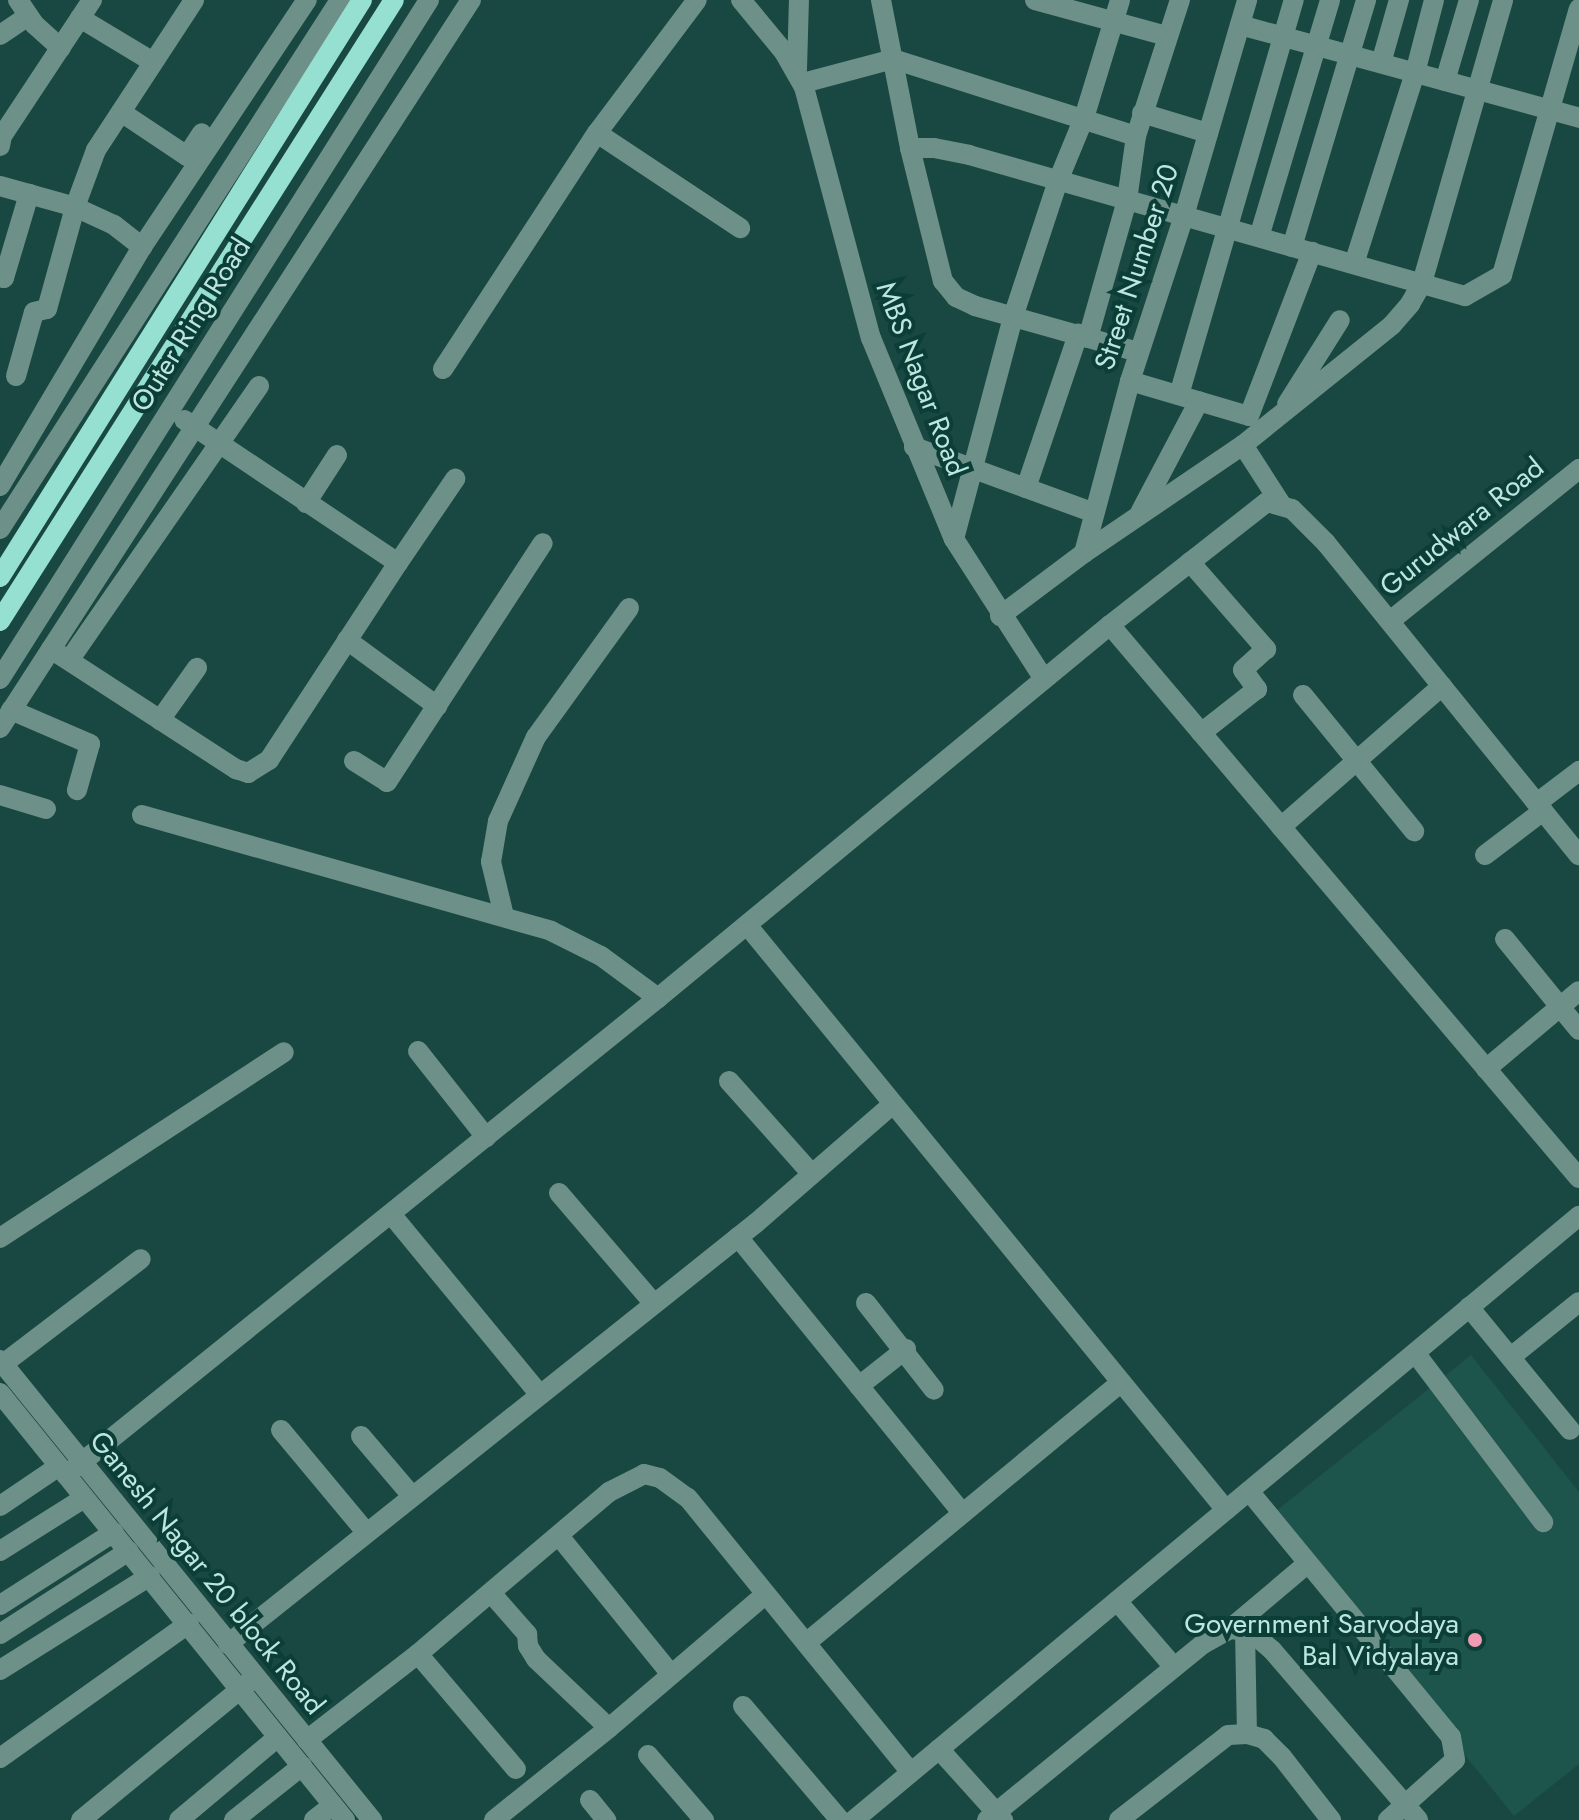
<!DOCTYPE html>
<style>
body{margin:0}
#map{position:relative;width:1579px;height:1820px;overflow:hidden;background:#184841;font-family:Jost,sans-serif}
div>[style]{position:absolute}
.built>*{inset:0;background:#1d544b}
.minor>*{height:20px;margin:-10px;padding:0 10px;transform-origin:10px;border-radius:10px;background:#6d9089}
.major>*{height:20px;margin:-10px;padding:0 10px;transform-origin:10px;border-radius:10px;background:#96e0d2}
.dots>*{width:22px;height:22px;translate:-50% -50%;box-sizing:border-box;border:4px solid #0b3e36;border-radius:50%}
span{translate:-50% -50%;white-space:nowrap;text-align:center;line-height:1.15;-webkit-text-stroke:8px #0b3e36;paint-order:stroke}
.street-label{font-size:28px;color:#bde6de}
.poi-label{font-size:28px;color:#bde6de}
.right{translate:-100% -50%;text-align:right}
</style>
<div id="map">
<div class="built">
<i style="clip-path:polygon(1471px 1355px,1579px 1492px,1579px 1764px,1514px 1816px,1271px 1515px)"></i>
</div>
<div class="minor">
<i style="left:18px;top:0;width:29px;rotate:56deg"></i>
<i style="left:34px;top:24px;width:36px;rotate:42deg"></i>
<i style="left:741px;top:0;width:67px;rotate:50.4deg"></i>
<i style="left:784px;top:52px;width:40px;rotate:60.3deg"></i>
<i style="left:804px;top:87px;width:260px;rotate:75.1deg"></i>
<i style="left:871px;top:338px;width:217px;rotate:67.6deg"></i>
<i style="left:954px;top:539px;width:166px;rotate:57.3deg"></i>
<i style="left:881px;top:0;width:151px;rotate:78.9deg"></i>
<i style="left:910px;top:148px;width:137px;rotate:76.1deg"></i>
<i style="left:943px;top:281px;width:21px;rotate:51deg"></i>
<i style="left:956px;top:297px;width:21px;rotate:25deg"></i>
<i style="left:975px;top:306px;width:170px;rotate:15.7deg"></i>
<i style="left:1035px;top:0;width:137px;rotate:15.3deg"></i>
<i style="left:80px;top:18px;width:85px;rotate:31.1deg"></i>
<i style="left:1240px;top:25px;width:352px;rotate:15.3deg"></i>
<i style="left:0;top:35px;width:34px;rotate:-34deg"></i>
<i style="left:1381px;top:63px;width:66px;rotate:-74.1deg"></i>
<i style="left:797px;top:70px;width:70px;rotate:-88.4deg"></i>
<i style="left:1445px;top:81px;width:84px;rotate:-73.5deg"></i>
<i style="left:803px;top:83px;width:93px;rotate:-14.9deg"></i>
<i style="left:893px;top:59px;width:255px;rotate:17.6deg"></i>
<i style="left:1136px;top:136px;width:143px;rotate:-72.1deg"></i>
<i style="left:121px;top:112px;width:79px;rotate:33.7deg"></i>
<i style="left:187px;top:156px;width:27px;rotate:-57deg"></i>
<i style="left:1142px;top:113px;width:69px;rotate:16.9deg"></i>
<i style="left:597px;top:133px;width:172px;rotate:33.6deg"></i>
<i style="left:0;top:146px;width:10px;rotate:-79deg"></i>
<i style="left:2px;top:136px;width:163px;rotate:-56.5deg"></i>
<i style="left:910px;top:148px;width:24px"></i>
<i style="left:934px;top:148px;width:36px;rotate:11deg"></i>
<i style="left:969px;top:155px;width:516px;rotate:15.87deg"></i>
<i style="left:1465px;top:296px;width:43px;rotate:-29.6deg"></i>
<i style="left:1502px;top:275px;width:277px;rotate:-73.9deg"></i>
<i style="left:0;top:186px;width:78px;rotate:15.6deg"></i>
<i style="left:75px;top:207px;width:43px;rotate:24.8deg"></i>
<i style="left:114px;top:225px;width:36px;rotate:38deg"></i>
<i style="left:1259px;top:237px;width:247px;rotate:-73.3deg"></i>
<i style="left:1292px;top:247px;width:258px;rotate:-73.3deg"></i>
<i style="left:1354px;top:264px;width:201px;rotate:-72.3deg"></i>
<i style="left:1415px;top:73px;width:75px;rotate:-75.4deg"></i>
<i style="left:0;top:277px;width:4px;rotate:14deg"></i>
<i style="left:4px;top:278px;width:88px;rotate:-73.4deg"></i>
<i style="left:1088px;top:338px;width:143px;rotate:-74.2deg"></i>
<i style="left:1127px;top:200px;width:65px;rotate:-82deg"></i>
<i style="left:443px;top:369px;width:282px;rotate:-56.9deg"></i>
<i style="left:597px;top:133px;width:166px;rotate:-53.1deg"></i>
<i style="left:16px;top:376px;width:66px;rotate:-74.3deg"></i>
<i style="left:34px;top:312px;width:13px;rotate:-13deg"></i>
<i style="left:47px;top:309px;width:106px;rotate:-74.6deg"></i>
<i style="left:75px;top:207px;width:61px;rotate:-69.8deg"></i>
<i style="left:96px;top:150px;width:179px;rotate:-56.8deg"></i>
<i style="left:1130px;top:381px;width:124px;rotate:16.4deg"></i>
<i style="left:1249px;top:416px;width:176px;rotate:-69deg"></i>
<i style="left:1179px;top:395px;width:411px;rotate:-73.8deg"></i>
<i style="left:1287px;top:404px;width:99px;rotate:-57.8deg"></i>
<i style="left:1243px;top:445px;width:70px;rotate:57.2deg"></i>
<i style="left:914px;top:447px;width:192px;rotate:20.1deg"></i>
<i style="left:0;top:486px;width:278px;rotate:-59.3deg"></i>
<i style="left:142px;top:247px;width:297px;rotate:-56.3deg"></i>
<i style="left:1026px;top:488px;width:163px;rotate:-71.3deg"></i>
<i style="left:306px;top:503px;width:57px;rotate:-57.1deg"></i>
<i style="left:1141px;top:511px;width:124px;rotate:-62.2deg"></i>
<i style="left:0;top:529px;width:629px;rotate:-57.27deg"></i>
<i style="left:954px;top:539px;width:230px;rotate:-75.1deg"></i>
<i style="left:1013px;top:317px;width:143px;rotate:-71.7deg"></i>
<i style="left:1058px;top:181px;width:68px;rotate:-67.6deg"></i>
<i style="left:1084px;top:118px;width:123px;rotate:-73deg"></i>
<i style="left:1084px;top:553px;width:178px;rotate:-75deg"></i>
<i style="left:1130px;top:381px;width:174px;rotate:-71.9deg"></i>
<i style="left:1184px;top:216px;width:225px;rotate:-73.7deg"></i>
<i style="left:1190px;top:562px;width:116px;rotate:48.9deg"></i>
<i style="left:1266px;top:649px;width:31px;rotate:138deg"></i>
<i style="left:1243px;top:670px;width:24px;rotate:54deg"></i>
<i style="left:1257px;top:689px;width:71px;rotate:141.8deg"></i>
<i style="left:398px;top:563px;width:102px;rotate:-55.8deg"></i>
<i style="left:1000px;top:616px;width:105px;rotate:-36.9deg"></i>
<i style="left:1084px;top:553px;width:192px;rotate:-34.2deg"></i>
<i style="left:1243px;top:445px;width:191px;rotate:-38.8deg"></i>
<i style="left:1392px;top:325px;width:28px;rotate:-49deg"></i>
<i style="left:1410px;top:304px;width:24px;rotate:-60deg"></i>
<i style="left:1422px;top:283px;width:294px;rotate:-74deg"></i>
<i style="left:1390px;top:621px;width:243px;rotate:-38.8deg"></i>
<i style="left:1110px;top:625px;width:725px;rotate:49.7deg"></i>
<i style="left:347px;top:640px;width:112px;rotate:36.3deg"></i>
<i style="left:51px;top:649px;width:221px;rotate:33deg"></i>
<i style="left:236px;top:769px;width:13px;rotate:18deg"></i>
<i style="left:248px;top:773px;width:25px;rotate:-32deg"></i>
<i style="left:269px;top:760px;width:235px;rotate:-56.8deg"></i>
<i style="left:398px;top:563px;width:257px;rotate:-146.2deg"></i>
<i style="left:70px;top:659px;width:332px;rotate:-55.3deg"></i>
<i style="left:0;top:679px;width:803px;rotate:-57.71deg"></i>
<i style="left:1303px;top:695px;width:176px;rotate:50.8deg"></i>
<i style="left:11px;top:710px;width:86px;rotate:23.3deg"></i>
<i style="left:90px;top:744px;width:48px;rotate:105.8deg"></i>
<i style="left:160px;top:720px;width:64px;rotate:-54.6deg"></i>
<i style="left:0;top:728px;width:867px;rotate:-57.1deg"></i>
<i style="left:354px;top:761px;width:39px;rotate:32deg"></i>
<i style="left:387px;top:782px;width:285px;rotate:-56.9deg"></i>
<i style="left:0;top:795px;width:48px;rotate:16.9deg"></i>
<i style="left:1537px;top:803px;width:53px;rotate:-37.3deg"></i>
<i style="left:142px;top:815px;width:425px;rotate:15.8deg"></i>
<i style="left:551px;top:931px;width:56px;rotate:26.6deg"></i>
<i style="left:601px;top:956px;width:71px;rotate:36.4deg"></i>
<i style="left:1281px;top:827px;width:214px;rotate:-41.2deg"></i>
<i style="left:1485px;top:855px;width:73px;rotate:-37.2deg"></i>
<i style="left:504px;top:916px;width:56px;rotate:-103.5deg"></i>
<i style="left:491px;top:862px;width:42px;rotate:-80.3deg"></i>
<i style="left:498px;top:821px;width:92px;rotate:-65.7deg"></i>
<i style="left:536px;top:737px;width:159px;rotate:-54.2deg"></i>
<i style="left:747px;top:925px;width:756px;rotate:50.69deg"></i>
<i style="left:1505px;top:939px;width:117px;rotate:50.9deg"></i>
<i style="left:418px;top:1051px;width:110px;rotate:51.7deg"></i>
<i style="left:1486px;top:1069px;width:121px;rotate:-40deg"></i>
<i style="left:729px;top:1081px;width:123px;rotate:48.3deg"></i>
<i style="left:559px;top:1193px;width:146px;rotate:49.4deg"></i>
<i style="left:391px;top:1214px;width:234px;rotate:50.5deg"></i>
<i style="left:738px;top:1237px;width:355px;rotate:50.9deg"></i>
<i style="left:0;top:1238px;width:339px;rotate:-33.2deg"></i>
<i style="left:866px;top:1303px;width:110px;rotate:52deg"></i>
<i style="left:1469px;top:1307px;width:159px;rotate:50.6deg"></i>
<i style="left:1416px;top:1354px;width:211px;rotate:52.9deg"></i>
<i style="left:1511px;top:1357px;width:87px;rotate:-39deg"></i>
<i style="left:0;top:1360px;width:592px;rotate:51.04deg"></i>
<i style="left:3px;top:1364px;width:173px;rotate:-37.3deg"></i>
<i style="left:859px;top:1386px;width:60px;rotate:-38.2deg"></i>
<i style="left:0;top:1393px;width:549px;rotate:51.06deg"></i>
<i style="left:281px;top:1430px;width:133px;rotate:50.2deg"></i>
<i style="left:361px;top:1436px;width:79px;rotate:49.6deg"></i>
<i style="left:66px;top:1475px;width:760px;rotate:-38.86deg"></i>
<i style="left:658px;top:998px;width:586px;rotate:-39.53deg"></i>
<i style="left:1110px;top:625px;width:199px;rotate:-38.1deg"></i>
<i style="left:1267px;top:502px;width:26px;rotate:16deg"></i>
<i style="left:1292px;top:509px;width:48px;rotate:45deg"></i>
<i style="left:1326px;top:543px;width:402px;rotate:51deg"></i>
<i style="left:1249px;top:1491px;width:318px;rotate:50.6deg"></i>
<i style="left:1451px;top:1737px;width:23px;rotate:80deg"></i>
<i style="left:1455px;top:1760px;width:90px;rotate:138.2deg"></i>
<i style="left:0;top:1506px;width:71px;rotate:-34.1deg"></i>
<i style="left:559px;top:1536px;width:176px;rotate:51deg"></i>
<i style="left:0;top:1551px;width:99px;rotate:-32.2deg"></i>
<i style="left:491px;top:1593px;width:55px;rotate:48.7deg"></i>
<i style="left:527px;top:1634px;width:12px;rotate:85deg"></i>
<i style="left:528px;top:1646px;width:15px;rotate:58deg"></i>
<i style="left:536px;top:1659px;width:100px;rotate:43.4deg"></i>
<i style="left:609px;top:1728px;width:206px;rotate:-40.5deg"></i>
<i style="left:1117px;top:1601px;width:87px;rotate:49.2deg"></i>
<i style="left:0;top:1605px;width:135px;rotate:-32.6deg"></i>
<i style="left:1230px;top:1629px;width:102px;rotate:-40.2deg"></i>
<i style="left:1245px;top:1630px;width:104px;rotate:88.9deg"></i>
<i style="left:0;top:1634px;width:153px;rotate:-32.8deg"></i>
<i style="left:806px;top:1643px;width:409px;rotate:-39.6deg"></i>
<i style="left:228px;top:1644px;width:675px;rotate:-38.57deg"></i>
<i style="left:756px;top:1223px;width:181px;rotate:-41deg"></i>
<i style="left:418px;top:1654px;width:151px;rotate:49.6deg"></i>
<i style="left:0;top:1670px;width:177px;rotate:-32.1deg"></i>
<i style="left:743px;top:1706px;width:150px;rotate:49.6deg"></i>
<i style="left:307px;top:1740px;width:140px;rotate:-37.8deg"></i>
<i style="left:418px;top:1654px;width:250px;rotate:-40.3deg"></i>
<i style="left:609px;top:1492px;width:39px;rotate:-27deg"></i>
<i style="left:644px;top:1474px;width:16px;rotate:14deg"></i>
<i style="left:660px;top:1478px;width:34px;rotate:36deg"></i>
<i style="left:688px;top:1498px;width:353px;rotate:50.9deg"></i>
<i style="left:939px;top:1749px;width:96px;rotate:48deg"></i>
<i style="left:648px;top:1755px;width:86px;rotate:49.3deg"></i>
<i style="left:0;top:1758px;width:232px;rotate:-35.5deg"></i>
<i style="left:590px;top:1800px;width:26px;rotate:51deg"></i>
<i style="left:81px;top:1820px;width:216px;rotate:-39.4deg"></i>
<i style="left:179px;top:1820px;width:129px;rotate:-40deg"></i>
<i style="left:234px;top:1820px;width:87px;rotate:-38.5deg"></i>
<i style="left:314px;top:1820px;width:24px;rotate:-38deg"></i>
<i style="left:494px;top:1820px;width:147px;rotate:-38.7deg"></i>
<i style="left:854px;top:1820px;width:944px;rotate:-39.8deg"></i>
<i style="left:987px;top:1820px;width:279px;rotate:-39.2deg"></i>
<i style="left:1203px;top:1644px;width:31px;rotate:-29deg"></i>
<i style="left:1230px;top:1629px;width:20px;rotate:6deg"></i>
<i style="left:1250px;top:1631px;width:29px;rotate:41deg"></i>
<i style="left:1272px;top:1650px;width:224px;rotate:49.3deg"></i>
<i style="left:1119px;top:1820px;width:138px;rotate:-37.9deg"></i>
<i style="left:1228px;top:1735px;width:19px;rotate:-3deg"></i>
<i style="left:1247px;top:1734px;width:18px;rotate:16deg"></i>
<i style="left:1264px;top:1739px;width:25px;rotate:45deg"></i>
<i style="left:1282px;top:1757px;width:80px;rotate:52.1deg"></i>
</div>
<div class="major">
<i style="left:0;top:577px;width:681px;rotate:-57.9deg"></i>
<i style="left:0;top:621px;width:735px;rotate:-57.61deg"></i>
</div>
<div class="dots">
<i style="left:1475px;top:1640px;background:#f19ab3"></i>
</div>
<div class="street-label">
<span style="left:1137px;top:267px;rotate:-72deg">Street Number 20</span>
<span style="left:191px;top:325px;rotate:-58deg">Outer Ring Road</span>
<span style="left:921px;top:379px;rotate:69deg">MBS Nagar Road</span>
<span style="left:1462px;top:527px;rotate:-39deg">Gurudwara Road</span>
<span style="left:207px;top:1573px;rotate:51deg">Ganesh Nagar 20 block Road</span>
</div>
<div class="poi-label">
<span class="right" style="left:1459px;top:1640px">Government Sarvodaya<br>Bal Vidyalaya</span>
</div>
</div>
